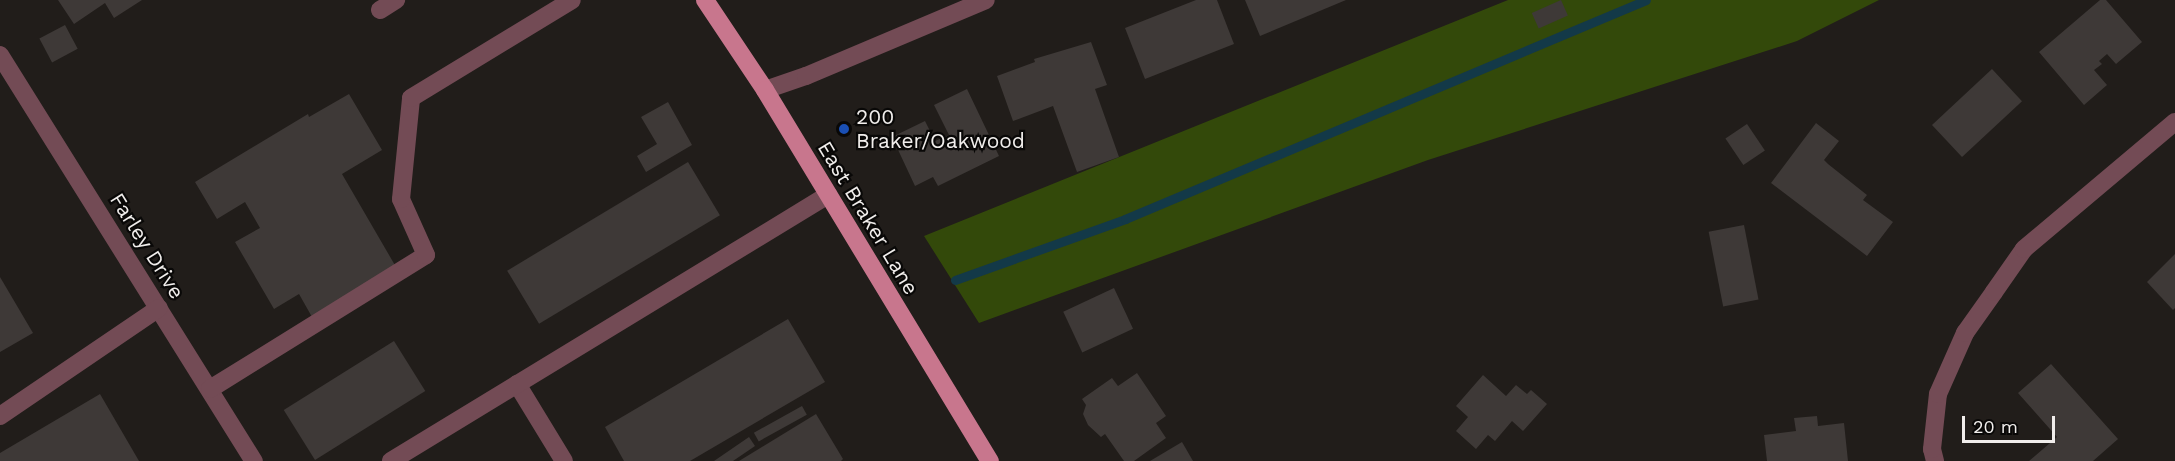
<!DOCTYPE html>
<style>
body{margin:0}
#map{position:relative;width:2175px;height:461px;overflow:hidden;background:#211d1a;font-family:"Work Sans",sans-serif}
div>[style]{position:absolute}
.green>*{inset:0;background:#33490a}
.stream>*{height:9px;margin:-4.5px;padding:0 4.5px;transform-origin:4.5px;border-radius:4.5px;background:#133948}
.building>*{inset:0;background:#3e3937;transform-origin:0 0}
.minor>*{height:18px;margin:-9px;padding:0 9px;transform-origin:9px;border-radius:9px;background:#734b55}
.major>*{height:18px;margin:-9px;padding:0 9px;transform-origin:9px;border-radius:9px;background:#c8768d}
.dots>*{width:16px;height:16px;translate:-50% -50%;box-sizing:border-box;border:3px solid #090807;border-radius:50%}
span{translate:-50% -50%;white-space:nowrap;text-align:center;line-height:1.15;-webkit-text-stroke:4.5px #090807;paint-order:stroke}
.poi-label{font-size:21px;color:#f1eeec}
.left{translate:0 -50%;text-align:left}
.street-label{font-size:21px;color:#f1eeec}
.scale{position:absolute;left:1962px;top:416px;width:93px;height:27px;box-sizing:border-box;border:3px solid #f1eeec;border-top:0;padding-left:8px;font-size:18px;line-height:21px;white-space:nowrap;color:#f1eeec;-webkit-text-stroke:4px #090807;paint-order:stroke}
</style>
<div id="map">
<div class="green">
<i style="clip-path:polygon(1508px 0,1879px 0,1797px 41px,1428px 160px,979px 323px,924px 236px)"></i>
</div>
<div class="stream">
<i style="left:955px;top:280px;width:181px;rotate:-19.7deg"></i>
<i style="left:1125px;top:219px;width:565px;rotate:-22.8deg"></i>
</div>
<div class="building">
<i style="clip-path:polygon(58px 0,142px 0,114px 18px,105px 3px,74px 24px)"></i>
<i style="clip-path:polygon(1196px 0,1217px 0,1234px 44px,1145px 79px,1125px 28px)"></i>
<i style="clip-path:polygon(1245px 0,1346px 0,1260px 36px)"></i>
<i style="left:1561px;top:0;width:17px;height:32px;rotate:66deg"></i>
<i style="clip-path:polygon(2100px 0,2106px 0,2142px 42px,2116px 64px,2107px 54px,2099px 61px,2102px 64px,2094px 70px,2107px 85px,2084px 105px,2039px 52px)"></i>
<i style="left:65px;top:25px;width:27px;height:29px;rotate:62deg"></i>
<i style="clip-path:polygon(1091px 42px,1107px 85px,1095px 89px,1119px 157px,1077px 172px,1053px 106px,1013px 121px,997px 76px,1035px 62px,1034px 59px)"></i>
<i style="left:1992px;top:69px;width:44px;height:82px;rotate:47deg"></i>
<i style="clip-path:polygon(967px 89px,999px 156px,938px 186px,933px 177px,915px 186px,892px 137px,925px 121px,935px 141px,949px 135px,934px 105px)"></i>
<i style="clip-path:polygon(349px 94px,382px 150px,342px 174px,396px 267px,312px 317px,299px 294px,274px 309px,235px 242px,260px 228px,245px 202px,217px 219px,195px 182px,308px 114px,309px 117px)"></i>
<i style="clip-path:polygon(668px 102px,692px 145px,646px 172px,637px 156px,657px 144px,641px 117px)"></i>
<i style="clip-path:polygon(1816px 123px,1839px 141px,1824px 160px,1828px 164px,1867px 195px,1863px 200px,1893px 222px,1867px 256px,1771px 183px)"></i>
<i style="left:1747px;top:124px;width:32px;height:26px;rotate:56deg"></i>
<i style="left:688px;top:162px;width:62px;height:211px;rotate:59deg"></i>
<i style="left:1744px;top:225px;width:76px;height:36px;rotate:79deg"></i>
<i style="clip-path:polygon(2175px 254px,2175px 308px,2173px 310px,2147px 282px)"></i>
<i style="clip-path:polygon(0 277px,33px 333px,0 352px)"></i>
<i style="left:1114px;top:288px;width:45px;height:56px;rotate:65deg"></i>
<i style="clip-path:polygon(788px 319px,825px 382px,690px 461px,624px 461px,605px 427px)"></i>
<i style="left:394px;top:341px;width:59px;height:130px;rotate:58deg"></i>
<i style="clip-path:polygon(2051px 364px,2118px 439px,2093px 461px,2029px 461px,2057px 437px,2018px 393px)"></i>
<i style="clip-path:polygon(1137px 373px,1166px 416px,1156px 423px,1166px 438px,1134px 461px,1124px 461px,1105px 434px,1101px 437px,1088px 425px,1083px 414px,1086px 405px,1082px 399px,1112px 378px,1118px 386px)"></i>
<i style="clip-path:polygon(1483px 375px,1506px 396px,1516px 385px,1527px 394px,1531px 390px,1547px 404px,1523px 431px,1512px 421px,1495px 441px,1488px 435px,1476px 449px,1456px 431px,1468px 417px,1456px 406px)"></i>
<i style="clip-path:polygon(100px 394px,139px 461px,0 461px,0 453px)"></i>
<i style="left:802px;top:406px;width:10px;height:55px;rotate:61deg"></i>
<i style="clip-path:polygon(816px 414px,843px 459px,841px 461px,739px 461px)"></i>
<i style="clip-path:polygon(1817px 416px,1818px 426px,1844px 423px,1848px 461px,1767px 461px,1764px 435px,1796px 431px,1794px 418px)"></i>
<i style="clip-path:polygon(749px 437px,755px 446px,733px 461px,714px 461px)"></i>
<i style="clip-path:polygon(1182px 442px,1193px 461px,1150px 461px)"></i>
</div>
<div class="minor">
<i style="left:380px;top:10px;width:19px;rotate:-32deg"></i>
<i style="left:0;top:55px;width:479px;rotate:58deg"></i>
<i style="left:765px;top:90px;width:43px;rotate:-18.9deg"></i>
<i style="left:806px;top:76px;width:195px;rotate:-22.9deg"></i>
<i style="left:517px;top:384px;width:90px;rotate:58.6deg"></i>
<i style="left:210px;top:389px;width:254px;rotate:-31.8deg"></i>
<i style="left:426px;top:255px;width:61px;rotate:-114.1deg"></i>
<i style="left:401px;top:199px;width:101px;rotate:-84.3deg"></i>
<i style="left:411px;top:98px;width:188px;rotate:-31.3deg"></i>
<i style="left:0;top:416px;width:192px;rotate:-34.2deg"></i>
<i style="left:391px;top:461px;width:512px;rotate:-31.33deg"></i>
<i style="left:1935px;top:461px;width:12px;rotate:-104deg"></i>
<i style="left:1932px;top:449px;width:55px;rotate:-83.8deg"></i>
<i style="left:1938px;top:394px;width:67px;rotate:-66.1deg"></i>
<i style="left:1965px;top:333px;width:50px;rotate:-54.7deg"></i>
<i style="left:1994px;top:292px;width:52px;rotate:-55.1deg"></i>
<i style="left:2024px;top:249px;width:197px;rotate:-40.1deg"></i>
</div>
<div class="major">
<i style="left:705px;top:0;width:108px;rotate:56.3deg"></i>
<i style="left:765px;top:90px;width:434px;rotate:58.8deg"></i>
</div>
<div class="dots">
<i style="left:844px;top:129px;background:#1a4fb4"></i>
</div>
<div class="poi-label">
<span class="left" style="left:856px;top:129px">200<br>Braker/Oakwood</span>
</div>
<div class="street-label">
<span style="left:868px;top:218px;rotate:59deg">East Braker Lane</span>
<span style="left:147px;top:246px;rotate:58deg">Farley Drive</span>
</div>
<div class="scale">20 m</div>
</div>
